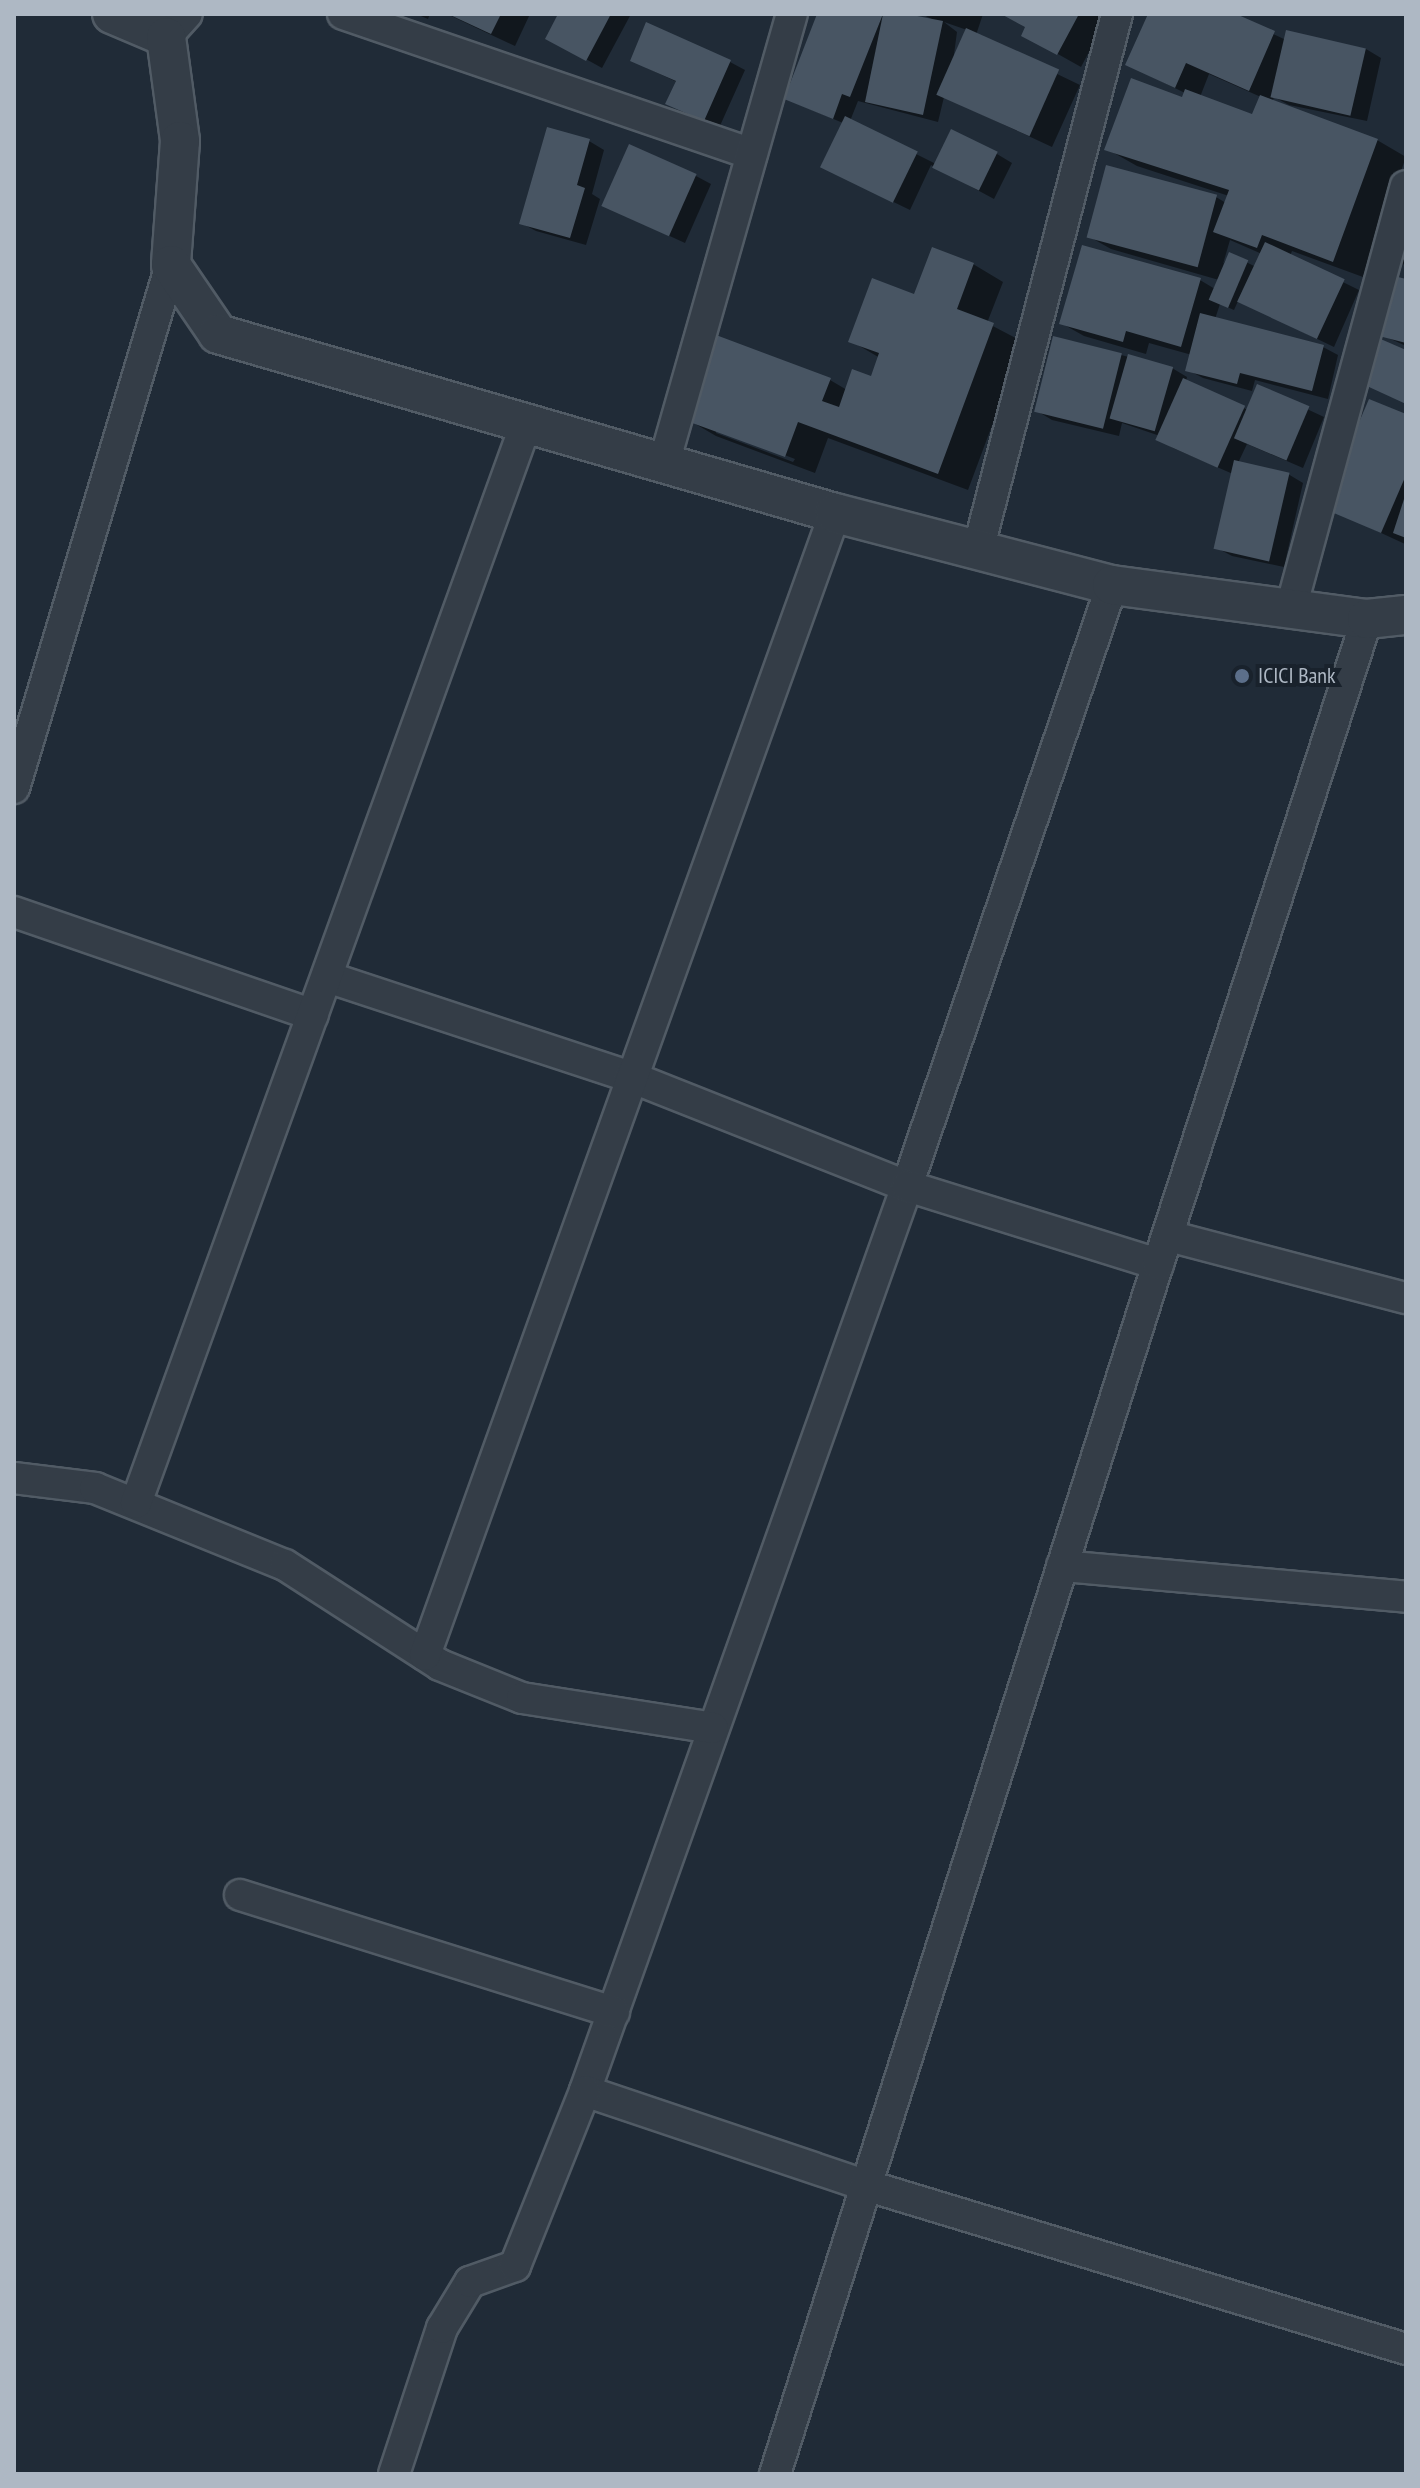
<!DOCTYPE html>
<style>
body{margin:0}
#map{position:relative;width:1420px;height:2488px;overflow:hidden;background:#202b37;font-family:"PT Sans Narrow",sans-serif}
div>[style]{position:absolute}
.shadow>*{inset:0;background:#0007}
.building>*{inset:0;background:#485563;transform-origin:0 0}
.roads{filter:drop-shadow(2px 0 #515b65) drop-shadow(-2px 0 #515b65) drop-shadow(0 2px #515b65) drop-shadow(0 -2px #515b65)}
.minor>*{height:30px;margin:-15px;padding:0 15px;transform-origin:15px;border-radius:15px;background:#343d47}
.tertiary>*{height:38px;margin:-19px;padding:0 19px;transform-origin:19px;border-radius:19px;background:#343d47}
.dots>*{width:22px;height:22px;translate:-50% -50%;box-sizing:border-box;border:4px solid #19222c;border-radius:50%}
span{translate:-50% -50%;white-space:nowrap;text-align:center;line-height:1.15;-webkit-text-stroke:8px #19222c;paint-order:stroke}
.poi-label{font-size:22px;color:#aeb8c4}
.left{translate:0 -50%;text-align:left}
.frame{position:absolute;inset:0;border:16px solid #aeb8c4;pointer-events:none}
</style>
<div id="map">
<div class="shadow">
<i style="clip-path:polygon(416px 14px,430px 14px,428px 19px)"></i>
<i style="clip-path:polygon(447px 14px,530px 14px,515px 46px)"></i>
<i style="clip-path:polygon(560px 14px,631px 14px,602px 68px,548px 38px)"></i>
<i style="clip-path:polygon(evenodd,819px 14px,897px 14px,937px 22px,922px 14px,983px 14px,976px 35px,1080px 85px,1052px 147px,944px 97px,938px 122px,858px 101px,850px 121px,936px 164px,997px 154px,1012px 163px,994px 199px,931px 165px,910px 210px,838px 175px,843px 123px,786px 99px,819px 14px,944px 22px,967px 30px,953px 62px,957px 32px,944px 22px)"></i>
<i style="clip-path:polygon(1003px 14px,1109px 14px,1081px 67px,1024px 35px,1028px 27px)"></i>
<i style="clip-path:polygon(evenodd,1150px 14px,1231px 14px,1286px 40px,1288px 32px,1366px 49px,1381px 58px,1367px 121px,1289px 105px,1274px 97px,1272px 102px,1377px 140px,1406px 157px,1363px 277px,1292px 251px,1290px 256px,1359px 290px,1334px 347px,1238px 301px,1234px 310px,1220px 304px,1215px 319px,1323px 347px,1338px 355px,1328px 399px,1255px 380px,1252px 391px,1203px 378px,1188px 370px,1192px 355px,1149px 343px,1146px 354px,1084px 336px,1061px 323px,1200px 280px,1215px 289px,1219px 280px,1111px 249px,1088px 236px,1216px 197px,1226px 203px,1229px 196px,1137px 166px,1107px 149px,1183px 99px,1185px 93px,1128px 65px,1150px 14px,1209px 74px,1261px 97px,1254px 117px,1200px 97px,1209px 74px,1150px 14px,1230px 240px,1262px 254px,1256px 267px,1230px 254px,1223px 264px,1230px 240px)"></i>
<i style="clip-path:polygon(730px 62px,745px 70px,719px 128px,668px 103px,677px 82px,647px 68px)"></i>
<i style="clip-path:polygon(589px 141px,604px 150px,592px 194px,600px 199px,586px 245px,536px 231px,521px 223px)"></i>
<i style="clip-path:polygon(696px 176px,711px 184px,685px 243px,604px 206px)"></i>
<i style="clip-path:polygon(1406px 239px,1406px 266px,1398px 261px)"></i>
<i style="clip-path:polygon(evenodd,973px 264px,1003px 282px,987px 323px,1023px 342px,968px 490px,828px 438px,815px 473px,716px 436px,687px 419px,830px 380px,847px 390px,872px 378px,880px 358px,851px 341px,915px 297px,973px 264px,716px 429px,795px 459px,793px 462px,716px 433px,716px 429px)"></i>
<i style="clip-path:polygon(1406px 281px,1406px 346px,1382px 335px)"></i>
<i style="clip-path:polygon(1121px 355px,1172px 368px,1187px 377px,1186px 382px,1248px 410px,1258px 386px,1324px 417px,1303px 468px,1247px 444px,1238px 463px,1288px 474px,1303px 483px,1284px 567px,1232px 556px,1217px 548px,1233px 474px,1173px 448px,1158px 439px,1160px 436px,1122px 423px,1119px 436px,1052px 420px,1037px 411px)"></i>
<i style="clip-path:polygon(1406px 417px,1406px 541px,1405px 544px,1325px 507px)"></i>
</div>
<div class="building">
<i style="clip-path:polygon(448px 14px,501px 14px,491px 34px)"></i>
<i style="clip-path:polygon(558px 14px,611px 14px,586px 61px,545px 39px)"></i>
<i style="clip-path:polygon(817px 14px,883px 14px,850px 97px,842px 94px,833px 119px,784px 99px)"></i>
<i style="clip-path:polygon(883px 14px,907px 14px,943px 21px,923px 115px,865px 102px)"></i>
<i style="clip-path:polygon(1001px 14px,1079px 14px,1057px 55px,1021px 36px,1025px 27px)"></i>
<i style="clip-path:polygon(1148px 14px,1236px 14px,1275px 31px,1249px 91px,1186px 63px,1175px 88px,1125px 65px)"></i>
<i style="clip-path:polygon(646px 22px,731px 60px,704px 121px,665px 104px,676px 81px,630px 61px)"></i>
<i style="left:966px;top:28px;width:102px;height:73px;rotate:24deg"></i>
<i style="left:1286px;top:30px;width:82px;height:69px;rotate:13deg"></i>
<i style="clip-path:polygon(1131px 78px,1182px 97px,1185px 89px,1252px 114px,1260px 95px,1378px 139px,1333px 262px,1262px 235px,1257px 248px,1213px 232px,1229px 190px,1104px 150px)"></i>
<i style="left:845px;top:116px;width:81px;height:57px;rotate:26deg"></i>
<i style="clip-path:polygon(547px 127px,590px 139px,577px 185px,585px 188px,570px 238px,519px 224px)"></i>
<i style="left:951px;top:129px;width:52px;height:43px;rotate:26deg"></i>
<i style="left:629px;top:144px;width:74px;height:68px;rotate:24deg"></i>
<i style="left:1106px;top:165px;width:115px;height:75px;rotate:15deg"></i>
<i style="left:1265px;top:242px;width:88px;height:66px;rotate:25deg"></i>
<i style="clip-path:polygon(1082px 245px,1201px 278px,1181px 347px,1126px 331px,1123px 342px,1059px 324px)"></i>
<i style="clip-path:polygon(932px 247px,974px 263px,957px 309px,994px 323px,938px 474px,798px 422px,785px 457px,684px 420px,716px 335px,831px 378px,822px 401px,839px 407px,852px 369px,871px 376px,879px 353px,848px 342px,872px 278px,914px 294px)"></i>
<i style="left:1229px;top:252px;width:21px;height:52px;rotate:23deg"></i>
<i style="clip-path:polygon(1394px 276px,1406px 279px,1406px 343px,1379px 336px)"></i>
<i style="clip-path:polygon(1200px 313px,1324px 345px,1312px 391px,1240px 373px,1237px 384px,1185px 371px)"></i>
<i style="left:1053px;top:336px;width:71px;height:78px;rotate:14deg"></i>
<i style="clip-path:polygon(1376px 337px,1406px 350px,1406px 404px,1356px 381px)"></i>
<i style="left:1128px;top:354px;width:47px;height:67px;rotate:16deg"></i>
<i style="left:1183px;top:378px;width:68px;height:68px;rotate:24deg"></i>
<i style="left:1257px;top:384px;width:57px;height:59px;rotate:23deg"></i>
<i style="clip-path:polygon(1369px 399px,1406px 414px,1406px 475px,1381px 533px,1322px 508px)"></i>
<i style="left:1234px;top:460px;width:57px;height:91px;rotate:13deg"></i>
<i style="clip-path:polygon(1405px 496px,1406px 496px,1406px 538px,1393px 533px)"></i>
</div>
<div class="roads">
<div class="minor">
<i style="left:343px;top:14px;width:432px;rotate:18.9deg"></i>
<i style="left:166px;top:37px;width:31px;rotate:-48deg"></i>
<i style="left:664px;top:463px;width:467px;rotate:-74.1deg"></i>
<i style="left:978px;top:550px;width:554px;rotate:-75.46deg"></i>
<i style="left:1112px;top:585px;width:635px;rotate:108.83deg"></i>
<i style="left:907px;top:1186px;width:961px;rotate:109.59deg"></i>
<i style="left:585px;top:2091px;width:295px;rotate:18.6deg"></i>
<i style="left:865px;top:2185px;width:565px;rotate:16.86deg"></i>
<i style="left:1291px;top:608px;width:437px;rotate:-74.8deg"></i>
<i style="left:14px;top:788px;width:546px;rotate:-73.29deg"></i>
<i style="left:14px;top:912px;width:316px;rotate:19deg"></i>
<i style="left:327px;top:977px;width:320px;rotate:18.2deg"></i>
<i style="left:631px;top:1077px;width:297px;rotate:21.6deg"></i>
<i style="left:907px;top:1186px;width:263px;rotate:17.3deg"></i>
<i style="left:1169px;top:1236px;width:245px;rotate:14.7deg"></i>
<i style="left:14px;top:1478px;width:82px;rotate:7deg"></i>
<i style="left:95px;top:1488px;width:205px;rotate:22.1deg"></i>
<i style="left:285px;top:1565px;width:184px;rotate:32.8deg"></i>
<i style="left:440px;top:1665px;width:88px;rotate:21.9deg"></i>
<i style="left:522px;top:1698px;width:193px;rotate:8.9deg"></i>
<i style="left:136px;top:1503px;width:1147px;rotate:-70.13deg"></i>
<i style="left:1062px;top:1566px;width:345px;rotate:5.1deg"></i>
<i style="left:425px;top:1655px;width:1213px;rotate:-70.25deg"></i>
<i style="left:240px;top:1895px;width:392px;rotate:17.4deg"></i>
<i style="left:394px;top:2474px;width:154px;rotate:-71.8deg"></i>
<i style="left:442px;top:2328px;width:54px;rotate:-58.7deg"></i>
<i style="left:470px;top:2282px;width:48px;rotate:-19.6deg"></i>
<i style="left:515px;top:2266px;width:188px;rotate:-68.2deg"></i>
<i style="left:775px;top:2474px;width:1269px;rotate:-72.44deg"></i>
<i style="left:1158px;top:1264px;width:678px;rotate:-72.05deg"></i>
</div>
<div class="tertiary">
<i style="left:112px;top:14px;width:59px;rotate:23.1deg"></i>
<i style="left:166px;top:37px;width:105px;rotate:82.3deg"></i>
<i style="left:180px;top:141px;width:124px;rotate:94.2deg"></i>
<i style="left:171px;top:265px;width:83px;rotate:55.7deg"></i>
<i style="left:218px;top:334px;width:642px;rotate:16.18deg"></i>
<i style="left:835px;top:513px;width:286px;rotate:14.6deg"></i>
<i style="left:1112px;top:585px;width:257px;rotate:7.6deg"></i>
<i style="left:1367px;top:619px;width:39px;rotate:-6deg"></i>
</div>
</div>
<div class="dots">
<i style="left:1242px;top:676px;background:#5c6f8a"></i>
</div>
<div class="poi-label">
<span class="left" style="left:1258px;top:676px">ICICI Bank</span>
</div>
<div class="frame"></div>
</div>
